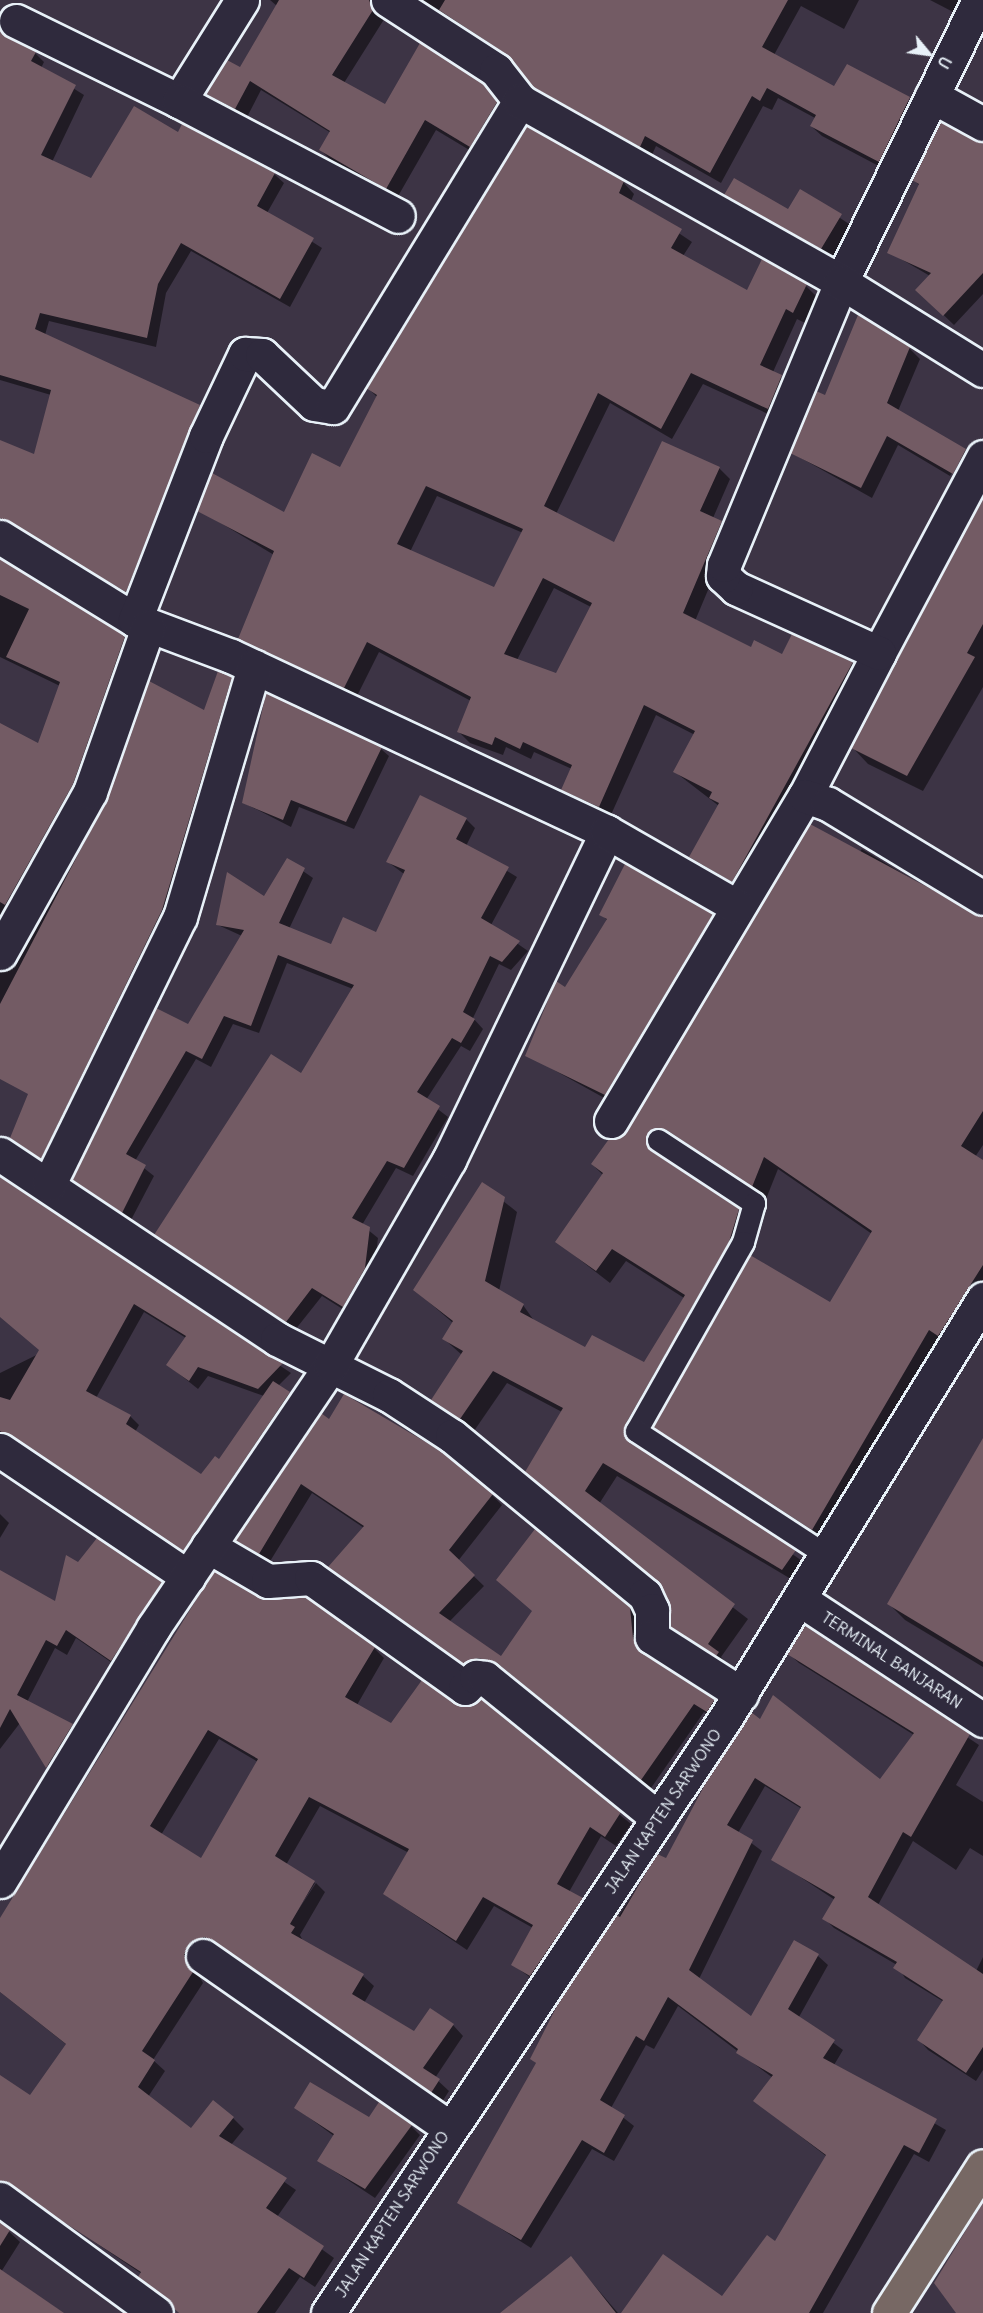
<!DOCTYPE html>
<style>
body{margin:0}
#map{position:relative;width:983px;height:2313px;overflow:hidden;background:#3d3445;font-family:Delius,sans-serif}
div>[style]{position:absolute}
.shadow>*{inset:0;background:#0007}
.building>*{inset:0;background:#735b64}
.roads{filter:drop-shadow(2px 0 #e8f1f8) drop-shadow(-2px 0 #e8f1f8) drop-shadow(0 2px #e8f1f8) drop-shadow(0 -2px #e8f1f8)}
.lane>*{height:21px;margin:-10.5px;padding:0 10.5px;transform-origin:10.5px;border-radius:10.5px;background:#2f2a3d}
.street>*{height:33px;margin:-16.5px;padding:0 16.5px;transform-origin:16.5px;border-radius:16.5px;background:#2f2a3d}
.primary>*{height:33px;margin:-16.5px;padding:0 16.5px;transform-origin:16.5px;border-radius:16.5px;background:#776864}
span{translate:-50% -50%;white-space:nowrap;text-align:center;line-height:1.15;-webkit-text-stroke:4.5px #2f2a3d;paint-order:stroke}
.street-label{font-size:16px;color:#e8f1f8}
.north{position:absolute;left:899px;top:24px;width:60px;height:60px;-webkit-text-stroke:4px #2f2a3d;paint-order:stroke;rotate:119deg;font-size:16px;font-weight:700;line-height:24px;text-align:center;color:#e8f1f8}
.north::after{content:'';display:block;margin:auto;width:21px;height:27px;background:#e8f1f8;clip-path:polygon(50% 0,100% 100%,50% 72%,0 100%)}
</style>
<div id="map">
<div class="shadow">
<i style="clip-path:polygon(270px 0,384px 0,383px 21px,344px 83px,385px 106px,482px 85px,507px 114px,481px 157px,436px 130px,397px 198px,332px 161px,321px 150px,331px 133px,261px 90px,246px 119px,207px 94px,240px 69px,277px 6px)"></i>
<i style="clip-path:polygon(415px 0,859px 0,844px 29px,801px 6px,774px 55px,834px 88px,847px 66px,920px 109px,890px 172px,822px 136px,811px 126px,815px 118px,778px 98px,772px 110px,763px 106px,721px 183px,656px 146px,651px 157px,545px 97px,515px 62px)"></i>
<i style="clip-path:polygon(930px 0,966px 0,959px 15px)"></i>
<i style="clip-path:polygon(0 49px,35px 53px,44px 62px,41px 68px,84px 95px,52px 162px,92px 180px,179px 134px,274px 174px,284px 183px,267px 213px,322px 248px,290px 307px,191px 251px,166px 293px,156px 347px,49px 321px,45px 335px,199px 406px,208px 415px,135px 600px,20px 529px,0 529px,0 442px,35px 456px,51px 395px,0 380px)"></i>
<i style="clip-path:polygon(983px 144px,983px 294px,954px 325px,927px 299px,930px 276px,889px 252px,920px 186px,914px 180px)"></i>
<i style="clip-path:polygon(evenodd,623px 182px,634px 194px,631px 201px,692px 242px,683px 256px,748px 292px,806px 286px,817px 297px,805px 323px,797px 319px,773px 372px,793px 387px,779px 419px,703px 384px,672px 439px,610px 403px,556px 514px,615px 544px,719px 468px,730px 479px,713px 518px,732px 533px,695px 621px,752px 649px,782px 656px,793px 636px,852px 663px,863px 674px,743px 892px,690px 857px,719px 806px,675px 772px,695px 735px,656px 715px,610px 817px,563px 789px,572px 769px,534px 752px,531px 759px,506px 747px,503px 755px,470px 743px,459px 732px,471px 701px,379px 652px,356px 698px,251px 649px,240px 638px,274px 555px,199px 510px,285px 514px,341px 469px,377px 397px,368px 388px,623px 182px,437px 496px,523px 533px,494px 589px,410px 552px,437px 496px,623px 182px,554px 588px,591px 607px,557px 675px,517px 660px,554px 588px)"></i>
<i style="clip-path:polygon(800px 191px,852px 226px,833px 259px,726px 194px,788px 211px)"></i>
<i style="clip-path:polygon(909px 348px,920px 359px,898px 411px,966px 451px,950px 476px,898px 445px,872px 498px,792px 453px,826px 397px)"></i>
<i style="clip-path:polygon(967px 451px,976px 461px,964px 483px,953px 477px)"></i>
<i style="clip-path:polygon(983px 503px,983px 687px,923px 791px,868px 764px,853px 748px)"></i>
<i style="clip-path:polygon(0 561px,133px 646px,82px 794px,0 940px,0 725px,38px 745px,60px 686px,0 657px)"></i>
<i style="clip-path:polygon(231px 678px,240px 687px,171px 920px,50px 1166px,11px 1138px,90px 952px,0 1073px,0 973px,17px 963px,108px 802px,205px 712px)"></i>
<i style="clip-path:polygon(381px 749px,389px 756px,354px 829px,299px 807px,291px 827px,244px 803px)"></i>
<i style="clip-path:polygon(421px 797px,466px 819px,475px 828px,466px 846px,517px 877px,491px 925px,528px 951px,511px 970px,499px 964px,473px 1018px,483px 1029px,470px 1051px,461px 1046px,426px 1100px,448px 1117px,413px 1176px,396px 1168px,362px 1225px,378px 1238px,373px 1278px,352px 1315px,322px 1296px,295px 1330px,156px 1234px,301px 1076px,353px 989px,287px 963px,259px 1033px,233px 1024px,211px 1067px,196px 1059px,135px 1161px,154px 1176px,131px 1220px,74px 1179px,188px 1026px,242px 936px,218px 925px,265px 898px,287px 860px,313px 878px,289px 929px,332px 946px,377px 934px,404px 874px,388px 862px)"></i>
<i style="clip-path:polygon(862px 849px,983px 922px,983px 1145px,975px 1157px,983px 1162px,983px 1298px,826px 1542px,655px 1427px,831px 1304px,872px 1234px,778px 1169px,766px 1199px,680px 1142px,660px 1146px,663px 1160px,752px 1223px,638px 1447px,808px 1565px,796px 1582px,617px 1476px,599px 1504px,748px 1619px,721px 1657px,730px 1668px,672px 1626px,671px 1602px,661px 1585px,527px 1472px,562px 1412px,507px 1383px,474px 1431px,432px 1399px,462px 1355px,444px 1339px,453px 1323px,415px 1290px,482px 1184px,517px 1212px,499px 1291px,523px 1305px,535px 1322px,586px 1349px,644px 1364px,684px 1298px,626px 1261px,610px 1283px,557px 1242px,603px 1175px,592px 1164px,628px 1132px)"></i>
<i style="clip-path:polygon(601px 914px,712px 915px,721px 925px,615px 1104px,527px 1055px,608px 921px)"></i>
<i style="clip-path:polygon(evenodd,0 1178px,291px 1373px,278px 1386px,298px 1403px,192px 1559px,21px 1443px,0 1444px,0 1373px,69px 1339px,0 1240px,0 1178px,144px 1312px,186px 1338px,168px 1365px,198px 1389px,208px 1376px,264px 1396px,219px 1461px,201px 1476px,135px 1432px,139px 1425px,130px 1416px,96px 1398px,144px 1312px)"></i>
<i style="clip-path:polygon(329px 1421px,492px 1495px,502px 1505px,458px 1561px,484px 1586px,449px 1622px,501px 1658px,629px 1608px,639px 1618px,645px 1654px,714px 1701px,724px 1710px,717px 1720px,704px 1712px,651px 1788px,508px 1673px,488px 1668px,474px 1673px,340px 1577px,330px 1567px,364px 1528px,312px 1493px,269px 1563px,247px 1550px,237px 1540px)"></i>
<i style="clip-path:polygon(983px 1441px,983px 1667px,905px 1620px,889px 1604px)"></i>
<i style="clip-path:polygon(0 1514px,9px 1523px,0 1538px)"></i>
<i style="clip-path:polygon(78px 1564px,161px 1583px,170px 1592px,121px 1669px,76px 1638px,67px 1655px,55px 1648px,27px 1702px,81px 1734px,56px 1776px,20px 1723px,0 1749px,0 1572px,56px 1603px)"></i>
<i style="clip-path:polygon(evenodd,259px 1599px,374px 1648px,384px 1658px,357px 1705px,391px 1725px,481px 1700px,631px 1824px,616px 1846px,601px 1836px,569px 1892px,592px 1909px,542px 1986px,513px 1965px,533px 1928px,494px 1906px,467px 1950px,384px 1894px,409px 1853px,320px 1806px,286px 1865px,315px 1883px,285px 1930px,316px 1883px,325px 1892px,300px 1935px,303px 1941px,363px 1976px,374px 1986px,364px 2003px,414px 2033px,453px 2025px,463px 2036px,435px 2078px,449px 2091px,442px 2102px,216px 1947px,194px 1967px,203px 1983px,153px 2060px,165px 2071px,148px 2097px,191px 2130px,233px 2118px,244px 2129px,231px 2145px,296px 2190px,277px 2217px,334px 2258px,315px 2287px,300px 2277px,275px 2313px,179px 2313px,142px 2274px,23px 2194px,0 2139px,0 2077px,30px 2097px,67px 2045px,0 1992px,0 1921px,259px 1599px,219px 1739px,258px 1762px,201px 1860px,161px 1835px,219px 1739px)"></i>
<i style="clip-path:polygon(805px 1628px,979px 1745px,956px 1785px,983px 1802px,983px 1856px,970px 1848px,956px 1870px,913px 1841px,878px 1905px,976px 1971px,983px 1957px,983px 2070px,976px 2081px,928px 2050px,919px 2040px,944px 2002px,905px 1978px,897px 1965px,834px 1928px,824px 1918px,835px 1900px,773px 1859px,802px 1809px,765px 1786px,738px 1833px,762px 1851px,699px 1979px,752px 2018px,795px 1942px,818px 1956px,828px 1965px,799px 2017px,843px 2050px,834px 2065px,946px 2130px,929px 2162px,914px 2154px,823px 2313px,675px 2313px,722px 2298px,776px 2243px,826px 2156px,755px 2101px,773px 2078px,678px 2006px,654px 2049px,646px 2045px,611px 2108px,634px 2126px,614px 2161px,592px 2149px,531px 2248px,459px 2202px,537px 2064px,532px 2059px,566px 1996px,658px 1856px,667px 1861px,760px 1721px,881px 1781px,914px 1735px,799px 1663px,789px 1654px)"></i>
<i style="clip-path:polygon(296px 2108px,411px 2126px,420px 2135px,375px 2198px,319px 2161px,334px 2136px)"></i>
<i style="clip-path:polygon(0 2223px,20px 2242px,1px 2272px,58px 2313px,0 2313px)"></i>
<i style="clip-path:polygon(575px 2263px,618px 2313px,502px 2313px)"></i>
</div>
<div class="building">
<i style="clip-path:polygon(279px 0,369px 0,373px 10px,332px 75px,385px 104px,420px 43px,483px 84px,497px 102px,470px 147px,425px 120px,386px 189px,319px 150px,330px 131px,250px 81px,235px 109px,206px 94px,227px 60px,240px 67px)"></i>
<i style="clip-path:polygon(445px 0,788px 0,762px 47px,834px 86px,847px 64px,910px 97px,879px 162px,810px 126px,816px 115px,767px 88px,760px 101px,752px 96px,710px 173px,645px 136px,640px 147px,533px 87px,506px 54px,439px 10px)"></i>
<i style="clip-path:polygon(0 30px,36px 52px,31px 61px,76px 85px,41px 155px,91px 178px,134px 106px,178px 132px,182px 124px,275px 173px,257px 206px,314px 238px,280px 299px,181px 243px,158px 284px,147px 338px,40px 313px,35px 329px,200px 405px,126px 592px,0 518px,0 440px,34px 454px,51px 390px,0 375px)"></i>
<i style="clip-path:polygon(940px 122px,983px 143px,983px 273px,943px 316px,915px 290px,931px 273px,887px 253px,919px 184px,912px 180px)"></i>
<i style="clip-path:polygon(evenodd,527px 126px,624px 181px,619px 193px,682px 229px,671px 248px,747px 290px,762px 259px,807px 284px,793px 313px,786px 309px,760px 365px,782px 375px,768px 409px,691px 373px,661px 429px,598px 393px,544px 506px,614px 542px,662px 441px,720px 467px,700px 511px,722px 521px,683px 613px,751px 647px,754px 640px,782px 654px,792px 634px,853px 662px,732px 882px,689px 857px,719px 803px,709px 798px,712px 792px,673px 772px,695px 731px,644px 705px,599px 807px,561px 790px,572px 765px,523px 742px,520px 749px,495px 737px,492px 745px,457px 732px,471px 697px,367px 642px,344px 688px,238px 639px,274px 551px,197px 511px,212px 473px,284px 512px,312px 453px,340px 467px,377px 395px,366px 388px,527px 126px,426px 486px,523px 529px,494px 587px,397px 544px,426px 486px,527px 126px,543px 578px,592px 603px,556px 673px,504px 654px,543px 578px)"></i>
<i style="clip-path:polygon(734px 178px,788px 209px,800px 189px,842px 214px,821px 249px,724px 195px)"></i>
<i style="clip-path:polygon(858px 315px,910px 347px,887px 403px,966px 449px,953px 474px,887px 436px,861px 488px,790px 453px,816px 391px,825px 395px)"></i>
<i style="clip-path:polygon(983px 497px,983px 624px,967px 653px,975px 657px,907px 776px,851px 748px)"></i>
<i style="clip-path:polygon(0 559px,125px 636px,73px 784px,5px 905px,0 902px,0 723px,38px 743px,60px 682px,6px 657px,29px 609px,0 595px)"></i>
<i style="clip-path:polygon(218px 671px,232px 677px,162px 910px,41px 1159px,10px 1138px,28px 1094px,0 1079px,0 1004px,106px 801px,149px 681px,204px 710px)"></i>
<i style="clip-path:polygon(266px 693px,382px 747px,346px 822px,291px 800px,283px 820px,242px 803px)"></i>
<i style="clip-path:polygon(420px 795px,467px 818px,456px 839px,509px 867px,481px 918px,520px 941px,502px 962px,490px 956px,463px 1012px,475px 1019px,461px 1043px,452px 1038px,417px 1092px,440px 1106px,404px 1168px,387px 1161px,352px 1218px,370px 1227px,365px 1268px,343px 1307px,312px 1288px,286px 1322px,154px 1235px,271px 1054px,301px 1073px,354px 985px,278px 955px,251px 1026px,224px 1016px,202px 1059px,186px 1051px,126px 1154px,146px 1165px,122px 1213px,72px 1180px,156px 1008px,188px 1024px,244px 930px,216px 925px,227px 872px,264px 896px,287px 858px,305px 868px,279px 923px,331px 944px,343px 917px,376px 932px,405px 870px,386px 862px)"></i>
<i style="clip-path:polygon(810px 824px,983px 917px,983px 1111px,961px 1146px,983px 1160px,983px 1265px,938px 1336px,929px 1330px,812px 1530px,653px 1427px,750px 1255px,830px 1302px,872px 1231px,764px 1157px,752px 1187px,665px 1129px,648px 1133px,651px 1151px,739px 1209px,729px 1242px,625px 1425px,625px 1436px,796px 1550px,782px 1570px,603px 1463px,585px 1491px,735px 1604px,708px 1644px,719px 1652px,716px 1656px,671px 1627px,669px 1603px,657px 1581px,525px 1472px,563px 1408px,493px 1371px,460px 1419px,431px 1400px,463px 1351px,442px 1339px,453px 1321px,413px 1290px,482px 1182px,505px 1197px,485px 1281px,524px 1304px,520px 1312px,585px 1347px,592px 1335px,644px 1362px,685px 1295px,612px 1249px,596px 1271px,555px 1242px,603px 1173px,591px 1164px,609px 1139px,627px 1131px)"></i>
<i style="clip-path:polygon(625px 864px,713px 914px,605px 1095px,525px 1056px,556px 981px,565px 987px,607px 919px,599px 915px)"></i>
<i style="clip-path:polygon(0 1177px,283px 1363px,258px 1389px,198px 1367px,189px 1381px,166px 1365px,186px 1336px,134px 1304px,86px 1391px,131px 1415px,126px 1424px,201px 1474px,215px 1456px,219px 1459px,273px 1381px,290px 1392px,183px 1551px,0 1431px,0 1397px,10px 1400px,39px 1350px,0 1317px)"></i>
<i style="clip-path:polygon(344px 1394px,441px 1451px,493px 1494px,449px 1550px,475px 1575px,439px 1613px,501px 1656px,532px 1611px,496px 1580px,535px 1529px,630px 1607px,633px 1638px,641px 1652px,715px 1699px,707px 1712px,694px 1704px,641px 1780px,497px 1663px,478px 1658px,463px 1664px,328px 1567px,364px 1526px,301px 1484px,259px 1554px,235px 1540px,321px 1413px,329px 1419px)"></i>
<i style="clip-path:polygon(983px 1438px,983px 1662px,887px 1604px)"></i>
<i style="clip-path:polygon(97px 1538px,162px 1582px,111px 1661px,66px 1630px,57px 1646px,46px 1640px,17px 1695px,73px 1724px,46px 1768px,10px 1709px,0 1728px,0 1570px,55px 1601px,66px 1555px,78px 1562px)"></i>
<i style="clip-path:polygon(evenodd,214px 1571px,259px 1597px,306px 1597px,375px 1647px,345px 1697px,391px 1723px,422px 1680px,462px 1706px,481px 1699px,621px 1812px,605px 1837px,590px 1827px,557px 1884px,583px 1898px,530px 1976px,511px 1965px,533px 1925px,483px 1897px,456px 1941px,383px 1894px,409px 1849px,309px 1797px,275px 1856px,315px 1881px,290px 1924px,295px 1927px,291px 1933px,364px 1974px,352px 1994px,414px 2031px,430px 2008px,454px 2024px,423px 2068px,440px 2079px,431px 2093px,214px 1941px,204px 1937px,188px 1945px,184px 1955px,193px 1972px,142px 2051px,155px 2060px,138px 2087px,191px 2128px,213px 2100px,234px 2117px,219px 2136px,287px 2178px,266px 2208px,324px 2246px,304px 2278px,289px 2268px,257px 2313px,179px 2313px,138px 2277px,141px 2272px,0 2181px,0 2075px,30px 2095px,66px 2044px,0 1992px,0 1918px,214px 1571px,208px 1730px,258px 1759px,201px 1858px,150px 1826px,208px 1730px)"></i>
<i style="clip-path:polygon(805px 1626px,970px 1734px,911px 1837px,903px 1832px,868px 1897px,983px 1974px,983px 2047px,966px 2073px,917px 2040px,943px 2000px,893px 1968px,897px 1962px,822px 1919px,835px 1897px,771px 1860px,801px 1807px,755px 1778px,727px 1825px,753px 1840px,689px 1970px,751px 2016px,794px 1940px,819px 1954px,788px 2009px,835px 2040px,823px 2058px,937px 2119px,919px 2153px,904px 2145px,809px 2313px,621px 2313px,663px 2254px,722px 2296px,767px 2235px,775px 2241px,826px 2155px,753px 2101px,773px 2075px,736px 2053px,738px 2049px,668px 1997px,644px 2041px,636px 2036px,600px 2100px,625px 2115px,604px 2153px,582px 2140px,521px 2240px,457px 2203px,536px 2063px,530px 2059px,563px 1994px,616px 1915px,620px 1917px,657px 1854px,666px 1858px,710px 1775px,751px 1712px,760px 1719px,773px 1695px,880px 1779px,914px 1733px,787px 1654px)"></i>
<i style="clip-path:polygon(310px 2082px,369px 2117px,379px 2102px,412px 2125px,365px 2189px,317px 2161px,334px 2134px,294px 2108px)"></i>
<i style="clip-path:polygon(983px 2202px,983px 2313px,956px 2313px,934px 2283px)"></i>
<i style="clip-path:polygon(0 2222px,10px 2230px,0 2246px)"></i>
<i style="clip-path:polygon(571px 2256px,616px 2313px,500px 2313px,544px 2278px)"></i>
<i style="clip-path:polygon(0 2269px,64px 2313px,0 2313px)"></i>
</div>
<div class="roads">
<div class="lane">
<i style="left:658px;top:1140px;width:115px;rotate:33.3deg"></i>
<i style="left:754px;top:1203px;width:41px;rotate:105.8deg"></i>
<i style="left:743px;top:1242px;width:217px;rotate:119.5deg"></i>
<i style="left:636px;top:1431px;width:229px;rotate:33.1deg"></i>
</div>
<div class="street">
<i style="left:388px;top:0;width:129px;rotate:32.9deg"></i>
<i style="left:496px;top:70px;width:39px;rotate:52deg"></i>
<i style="left:16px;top:21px;width:182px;rotate:26.1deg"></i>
<i style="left:179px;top:101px;width:119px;rotate:-58deg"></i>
<i style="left:932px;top:96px;width:58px;rotate:28.8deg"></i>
<i style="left:179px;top:101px;width:247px;rotate:27.7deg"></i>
<i style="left:0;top:537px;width:158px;rotate:31.6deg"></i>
<i style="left:879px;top:653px;width:222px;rotate:-62deg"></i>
<i style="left:805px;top:796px;width:161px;rotate:-62.6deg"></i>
<i style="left:879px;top:653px;width:157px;rotate:-155.6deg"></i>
<i style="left:736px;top:588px;width:18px;rotate:-137deg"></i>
<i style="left:723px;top:576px;width:11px;rotate:-85deg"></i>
<i style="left:724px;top:565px;width:306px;rotate:-67.5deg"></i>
<i style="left:841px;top:282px;width:314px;rotate:-63.9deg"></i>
<i style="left:607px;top:832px;width:415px;rotate:-154.9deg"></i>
<i style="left:231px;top:656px;width:103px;rotate:-159.4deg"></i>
<i style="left:135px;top:620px;width:197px;rotate:-68.9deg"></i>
<i style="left:206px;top:436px;width:91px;rotate:-64.6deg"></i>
<i style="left:245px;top:354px;width:17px;rotate:3deg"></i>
<i style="left:262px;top:355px;width:71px;rotate:43.3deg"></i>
<i style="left:314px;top:404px;width:19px;rotate:9deg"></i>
<i style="left:333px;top:407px;width:359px;rotate:-58.6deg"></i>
<i style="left:520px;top:101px;width:369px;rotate:29.4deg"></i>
<i style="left:841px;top:282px;width:167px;rotate:31.8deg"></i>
<i style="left:0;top:953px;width:184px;rotate:-60.8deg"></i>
<i style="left:90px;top:792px;width:175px;rotate:-70.6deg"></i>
<i style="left:611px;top:1121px;width:378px;rotate:-59.2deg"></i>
<i style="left:805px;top:796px;width:24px;rotate:19deg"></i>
<i style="left:828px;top:804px;width:181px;rotate:31.2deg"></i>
<i style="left:0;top:1154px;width:333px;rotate:33.7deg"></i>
<i style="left:277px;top:1339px;width:125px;rotate:26.6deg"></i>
<i style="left:389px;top:1395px;width:75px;rotate:33.1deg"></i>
<i style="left:452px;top:1436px;width:250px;rotate:39.5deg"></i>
<i style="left:645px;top:1595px;width:17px;rotate:65deg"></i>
<i style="left:652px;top:1610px;width:27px;rotate:90deg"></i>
<i style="left:652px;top:1637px;width:106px;rotate:32.6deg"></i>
<i style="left:49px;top:1184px;width:297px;rotate:-63.9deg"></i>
<i style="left:180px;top:917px;width:261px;rotate:-73.5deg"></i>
<i style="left:0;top:1450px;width:227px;rotate:34deg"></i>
<i style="left:208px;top:1546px;width:69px;rotate:30.3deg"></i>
<i style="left:268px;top:1581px;width:43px;rotate:-4deg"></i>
<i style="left:311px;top:1578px;width:189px;rotate:35.5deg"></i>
<i style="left:465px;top:1688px;width:16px;rotate:-45deg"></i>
<i style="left:476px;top:1677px;width:9px;rotate:6deg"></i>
<i style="left:485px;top:1678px;width:223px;rotate:39deg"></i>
<i style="left:801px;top:1600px;width:218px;rotate:33.4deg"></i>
<i style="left:0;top:1881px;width:296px;rotate:-58.8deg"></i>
<i style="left:153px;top:1628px;width:318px;rotate:-55.9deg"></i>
<i style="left:331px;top:1365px;width:237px;rotate:-60.1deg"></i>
<i style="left:449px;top:1160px;width:364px;rotate:-64.3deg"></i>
<i style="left:607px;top:832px;width:149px;rotate:29.8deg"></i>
<i style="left:203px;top:1956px;width:299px;rotate:34.9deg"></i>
<i style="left:0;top:2199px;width:193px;rotate:36.2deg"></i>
<i style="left:328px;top:2313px;width:717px;rotate:-56.27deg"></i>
<i style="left:726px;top:1717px;width:491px;rotate:-58.4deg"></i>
</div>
<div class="primary">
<i style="left:889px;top:2313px;width:174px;rotate:-57.4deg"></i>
</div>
</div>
<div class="street-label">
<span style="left:892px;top:1660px;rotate:33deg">TERMINAL BANJARAN</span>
<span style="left:663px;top:1811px;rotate:-56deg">JALAN KAPTEN SARWONO</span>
<span style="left:392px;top:2214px;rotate:-57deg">JALAN KAPTEN SARWONO</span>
</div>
<div class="north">U</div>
</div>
